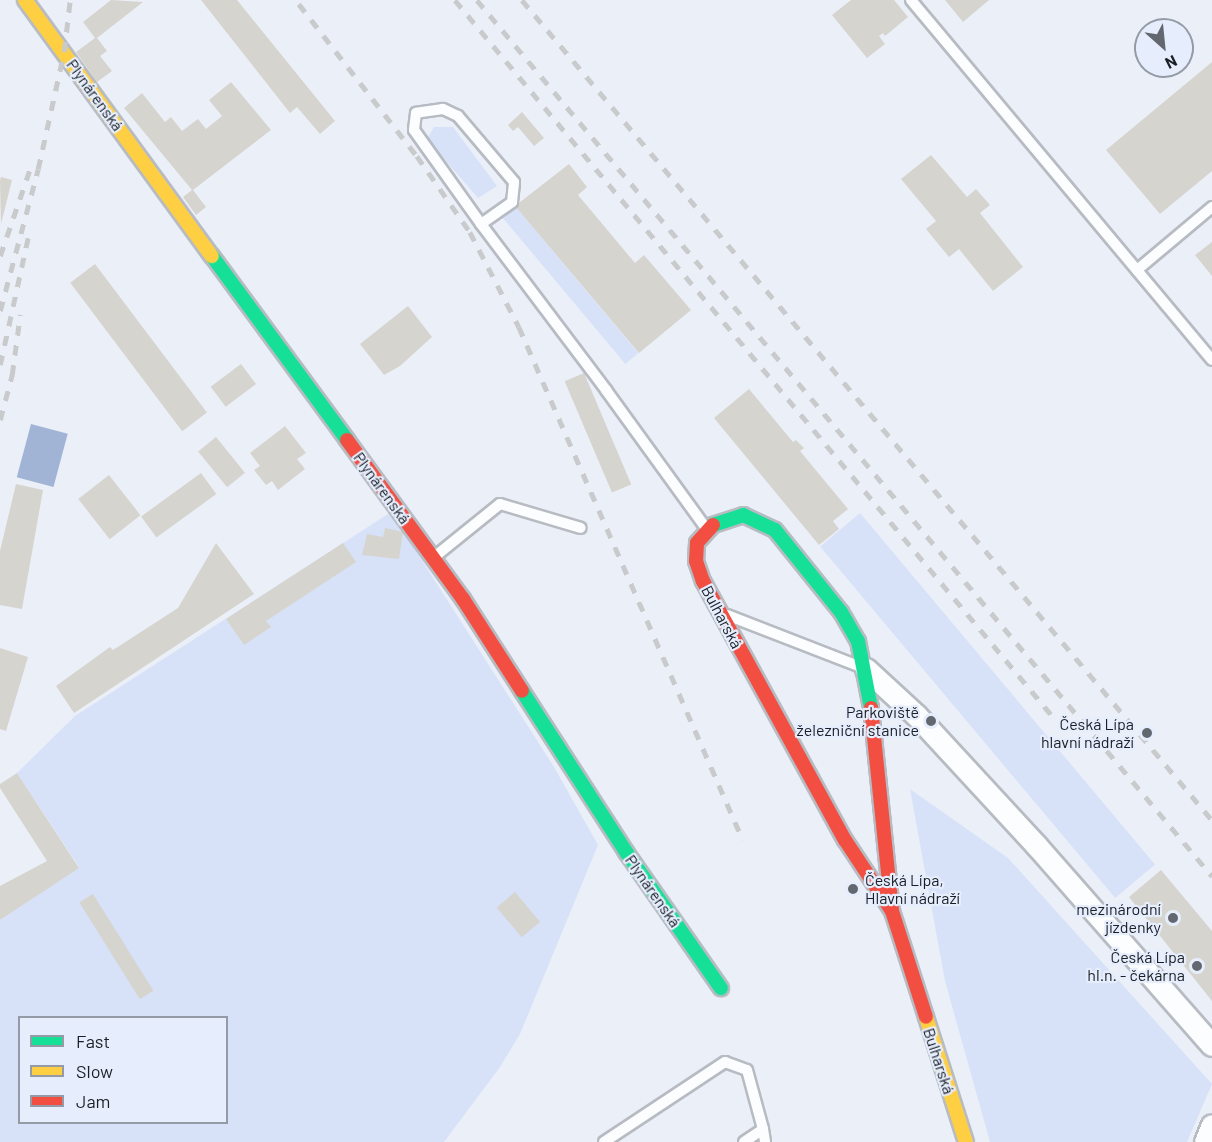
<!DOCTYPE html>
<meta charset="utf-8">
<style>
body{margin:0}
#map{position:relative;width:1212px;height:1142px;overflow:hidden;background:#ebeff8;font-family:Barlow,sans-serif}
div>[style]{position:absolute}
.green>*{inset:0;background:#d7e2f9;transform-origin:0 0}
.water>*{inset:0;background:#a2b4d6;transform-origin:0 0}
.building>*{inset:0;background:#d6d4ce;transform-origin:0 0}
.roads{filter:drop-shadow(2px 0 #b7bbc2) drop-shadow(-2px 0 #b7bbc2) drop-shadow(0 2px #b7bbc2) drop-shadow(0 -2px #b7bbc2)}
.lane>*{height:10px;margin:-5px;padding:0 5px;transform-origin:5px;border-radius:5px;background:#fcfdfe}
.street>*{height:21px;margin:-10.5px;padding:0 10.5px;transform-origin:10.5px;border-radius:10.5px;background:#fcfdfe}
.fast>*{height:14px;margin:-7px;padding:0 7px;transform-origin:7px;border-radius:7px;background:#16e098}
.slow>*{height:14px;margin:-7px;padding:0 7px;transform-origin:7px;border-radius:7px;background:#ffcf43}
.jam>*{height:14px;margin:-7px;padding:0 7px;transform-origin:7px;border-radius:7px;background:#f24e42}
.rail>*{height:4.5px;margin-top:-2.25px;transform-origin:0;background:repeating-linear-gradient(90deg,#c8cacc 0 10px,transparent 0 20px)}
.dots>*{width:16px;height:16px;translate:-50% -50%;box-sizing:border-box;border:3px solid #e6eefd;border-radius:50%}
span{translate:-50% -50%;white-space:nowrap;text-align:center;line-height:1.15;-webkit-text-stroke:4.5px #e6eefd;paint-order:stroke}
.street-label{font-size:16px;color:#1a1e25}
.poi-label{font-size:16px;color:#1a1e25}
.right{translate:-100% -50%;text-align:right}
.left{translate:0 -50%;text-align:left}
.legend{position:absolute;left:18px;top:1016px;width:210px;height:108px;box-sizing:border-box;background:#e6eefd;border:2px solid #949ba7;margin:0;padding:8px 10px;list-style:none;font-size:18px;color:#1a1e25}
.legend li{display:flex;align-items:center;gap:12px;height:30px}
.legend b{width:30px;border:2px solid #949ba7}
.north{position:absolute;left:1134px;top:18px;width:60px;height:60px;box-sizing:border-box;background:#e6eefd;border:2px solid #949ba7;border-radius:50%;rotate:153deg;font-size:16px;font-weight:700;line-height:24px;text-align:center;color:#1a1e25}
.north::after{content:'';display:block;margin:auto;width:21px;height:27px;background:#63676f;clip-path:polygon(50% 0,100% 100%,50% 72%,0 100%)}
</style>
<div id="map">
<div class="green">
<i style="clip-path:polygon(434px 127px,453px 127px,497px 186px,478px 198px,427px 139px)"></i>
<i style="left:515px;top:206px;width:192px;height:17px;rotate:50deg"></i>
<i style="clip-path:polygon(evenodd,391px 512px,554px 767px,598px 845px,520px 1034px,500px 1067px,444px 1142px,0 1142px,0 920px,79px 867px,17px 773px,75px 716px,391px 512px,20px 1018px,226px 1018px,226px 1122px,20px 1122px,20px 1018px)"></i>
<i style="left:860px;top:513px;width:459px;height:52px;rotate:50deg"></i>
<i style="clip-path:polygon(910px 789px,1008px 858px,1212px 1084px,1187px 1142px,990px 1142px,945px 981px)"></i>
</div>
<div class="water">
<i style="left:31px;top:424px;width:38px;height:55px;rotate:15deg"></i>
</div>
<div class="building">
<i style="clip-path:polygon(111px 0,143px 2px,97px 38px,107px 51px,100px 56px,112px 71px,97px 82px,76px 52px,95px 38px,83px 22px)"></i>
<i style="clip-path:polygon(201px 0,237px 0,335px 121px,320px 134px,297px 107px,290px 113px)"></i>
<i style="clip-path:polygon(851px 0,894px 0,908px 17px,885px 36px,883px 33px,879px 36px,885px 44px,867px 58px,832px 15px)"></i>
<i style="clip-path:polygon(945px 0,989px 0,963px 22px)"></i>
<i style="clip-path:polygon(1212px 62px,1212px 171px,1160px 214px,1106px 150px)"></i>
<i style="clip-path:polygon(231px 82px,271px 130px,193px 190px,206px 207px,196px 215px,183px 197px,192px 190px,124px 108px,142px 93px,165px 122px,171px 117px,182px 131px,198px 119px,206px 129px,222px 116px,209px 100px)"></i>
<i style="clip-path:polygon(522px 112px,544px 138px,534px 146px,518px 127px,513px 131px,508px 125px)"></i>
<i style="clip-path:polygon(931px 155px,967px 197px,976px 189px,990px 205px,980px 213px,1023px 267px,993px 291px,959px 249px,949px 257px,926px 229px,936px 221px,901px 179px)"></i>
<i style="clip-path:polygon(569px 164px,587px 187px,578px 195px,635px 263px,644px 255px,691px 310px,639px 353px,515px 206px)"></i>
<i style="clip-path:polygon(1px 177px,12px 180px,1px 224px,0 180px)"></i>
<i style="clip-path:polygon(1212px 242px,1212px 276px,1195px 255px)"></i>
<i style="left:95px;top:264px;width:186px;height:31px;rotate:53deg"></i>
<i style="clip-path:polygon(408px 306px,432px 337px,400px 366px,384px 375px,360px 344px)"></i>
<i style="left:241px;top:364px;width:25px;height:38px;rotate:53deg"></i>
<i style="left:584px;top:373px;width:121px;height:21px;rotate:67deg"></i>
<i style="clip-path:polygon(749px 389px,793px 442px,796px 440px,804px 448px,800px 451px,848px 509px,833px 521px,839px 529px,819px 545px,714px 418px)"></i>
<i style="clip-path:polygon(285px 426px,306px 453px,297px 459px,305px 469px,278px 490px,272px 481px,266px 485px,254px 470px,260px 466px,250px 453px)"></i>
<i style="left:216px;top:437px;width:46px;height:23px;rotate:51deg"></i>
<i style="left:201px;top:473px;width:26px;height:74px;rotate:54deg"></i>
<i style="left:109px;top:475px;width:51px;height:39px;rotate:52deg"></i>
<i style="clip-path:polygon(16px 484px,43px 490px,22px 609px,0 605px,0 551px)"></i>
<i style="clip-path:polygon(385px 528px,403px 532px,399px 559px,362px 555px,367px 534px,383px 537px)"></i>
<i style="clip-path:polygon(216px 543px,254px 594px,74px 713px,56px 686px,110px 647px,113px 650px,178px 608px)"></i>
<i style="clip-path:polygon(343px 543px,356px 562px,266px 621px,271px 627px,244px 645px,226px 619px)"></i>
<i style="clip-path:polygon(0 648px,28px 657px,6px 731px,0 729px)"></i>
<i style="clip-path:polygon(17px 773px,79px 868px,0 920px,0 886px,47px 861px,0 788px,0 784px)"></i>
<i style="clip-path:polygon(1161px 870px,1212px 931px,1212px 1001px,1129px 897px)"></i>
<i style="left:515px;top:892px;width:39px;height:24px;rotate:50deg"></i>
<i style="left:93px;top:894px;width:114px;height:16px;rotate:58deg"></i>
</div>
<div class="roads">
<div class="lane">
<i style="left:911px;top:0;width:469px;rotate:50.1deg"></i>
<i style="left:481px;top:224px;width:38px;rotate:-35deg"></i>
<i style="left:512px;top:202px;width:20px;rotate:-84deg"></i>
<i style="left:514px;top:182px;width:87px;rotate:-130.3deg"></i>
<i style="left:458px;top:116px;width:17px;rotate:-155deg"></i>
<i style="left:443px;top:109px;width:27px;rotate:172deg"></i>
<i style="left:416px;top:113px;width:17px;rotate:97deg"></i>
<i style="left:414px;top:130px;width:115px;rotate:54.5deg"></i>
<i style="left:481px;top:224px;width:208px;rotate:53deg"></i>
<i style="left:606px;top:390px;width:170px;rotate:54.1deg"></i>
<i style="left:1137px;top:270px;width:98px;rotate:-40deg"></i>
<i style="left:433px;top:558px;width:86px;rotate:-38.9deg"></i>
<i style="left:500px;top:504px;width:84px;rotate:16.5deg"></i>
<i style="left:727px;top:615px;width:144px;rotate:21.2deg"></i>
<i style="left:604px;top:1142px;width:145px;rotate:-33.5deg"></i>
<i style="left:725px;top:1062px;width:23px;rotate:20deg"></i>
<i style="left:747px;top:1070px;width:61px;rotate:74.8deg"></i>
<i style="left:744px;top:1142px;width:23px;rotate:-34deg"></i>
<i style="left:763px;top:1129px;width:13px;rotate:81deg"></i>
</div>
<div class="street">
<i style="left:866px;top:669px;width:69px;rotate:42.7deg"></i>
<i style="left:917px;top:716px;width:176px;rotate:47.3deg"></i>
<i style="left:1036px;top:845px;width:266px;rotate:48.7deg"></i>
<i style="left:1205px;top:1142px;width:18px;rotate:-68deg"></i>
</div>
<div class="fast">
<i style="left:212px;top:256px;width:228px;rotate:53.7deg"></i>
<i style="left:713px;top:525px;width:32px;rotate:-18deg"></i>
<i style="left:743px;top:515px;width:35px;rotate:25deg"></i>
<i style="left:775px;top:530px;width:105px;rotate:51.2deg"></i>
<i style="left:841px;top:612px;width:34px;rotate:60deg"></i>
<i style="left:858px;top:641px;width:68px;rotate:79deg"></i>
<i style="left:522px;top:691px;width:192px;rotate:57.1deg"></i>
<i style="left:626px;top:852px;width:166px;rotate:55.1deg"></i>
</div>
<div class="slow">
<i style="left:25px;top:0;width:317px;rotate:53.9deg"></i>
<i style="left:926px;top:1017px;width:131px;rotate:72.3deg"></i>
</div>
<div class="jam">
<i style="left:347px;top:440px;width:197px;rotate:53.9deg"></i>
<i style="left:463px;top:599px;width:109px;rotate:57.3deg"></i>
<i style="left:713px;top:525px;width:24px;rotate:132deg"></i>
<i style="left:697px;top:543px;width:18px;rotate:93deg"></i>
<i style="left:696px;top:561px;width:21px;rotate:71deg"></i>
<i style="left:703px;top:581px;width:295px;rotate:61.3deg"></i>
<i style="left:845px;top:840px;width:85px;rotate:56.5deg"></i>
<i style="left:871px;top:708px;width:204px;rotate:84.1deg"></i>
<i style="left:892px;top:911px;width:111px;rotate:72.2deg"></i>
</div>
</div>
<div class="rail">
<i style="left:455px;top:0;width:936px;rotate:50.16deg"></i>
<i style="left:477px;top:0;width:1144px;rotate:50deg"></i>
<i style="left:522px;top:0;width:1072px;rotate:49.92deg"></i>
<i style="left:299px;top:4px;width:192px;rotate:52.2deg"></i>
<i style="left:417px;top:156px;width:93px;rotate:55.1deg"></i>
<i style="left:470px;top:232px;width:107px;rotate:62.7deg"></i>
<i style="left:519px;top:327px;width:560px;rotate:66.41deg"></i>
<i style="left:0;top:256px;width:92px;rotate:-71deg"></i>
<i style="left:0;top:311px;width:147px;rotate:-75deg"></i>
<i style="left:38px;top:169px;width:120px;rotate:-77.5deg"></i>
<i style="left:64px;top:52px;width:52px;rotate:-83.4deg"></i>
<i style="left:0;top:365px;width:139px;rotate:-77.6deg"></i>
<i style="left:0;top:420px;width:47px;rotate:-75.1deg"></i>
<i style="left:12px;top:375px;width:61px;rotate:-82.4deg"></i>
</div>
<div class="dots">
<i style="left:931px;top:721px;background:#63676f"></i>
<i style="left:1147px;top:733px;background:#63676f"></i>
<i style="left:853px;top:889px;background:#63676f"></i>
<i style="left:1173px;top:918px;background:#63676f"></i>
<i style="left:1197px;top:966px;background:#63676f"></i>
</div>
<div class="street-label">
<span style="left:95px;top:95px;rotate:54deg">Plynárenská</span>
<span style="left:382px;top:488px;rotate:54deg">Plynárenská</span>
<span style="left:722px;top:617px;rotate:62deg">Bulharská</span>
<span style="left:653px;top:891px;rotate:55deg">Plynárenská</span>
<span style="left:939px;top:1061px;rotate:72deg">Bulharská</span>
</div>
<div class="poi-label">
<span class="right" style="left:919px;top:721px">Parkoviště<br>železniční stanice</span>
<span class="right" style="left:1134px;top:733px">Česká Lípa<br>hlavní nádraží</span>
<span class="left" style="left:865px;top:889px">Česká Lípa,<br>Hlavní nádraží</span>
<span class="right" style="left:1161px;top:918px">mezinárodní<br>jízdenky</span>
<span class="right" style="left:1185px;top:966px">Česká Lípa<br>hl.n. - čekárna</span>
</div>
<ul class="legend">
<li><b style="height:8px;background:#16e098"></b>Fast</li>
<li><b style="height:8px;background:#ffcf43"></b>Slow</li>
<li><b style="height:8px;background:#f24e42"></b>Jam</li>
</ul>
<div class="north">N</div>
</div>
